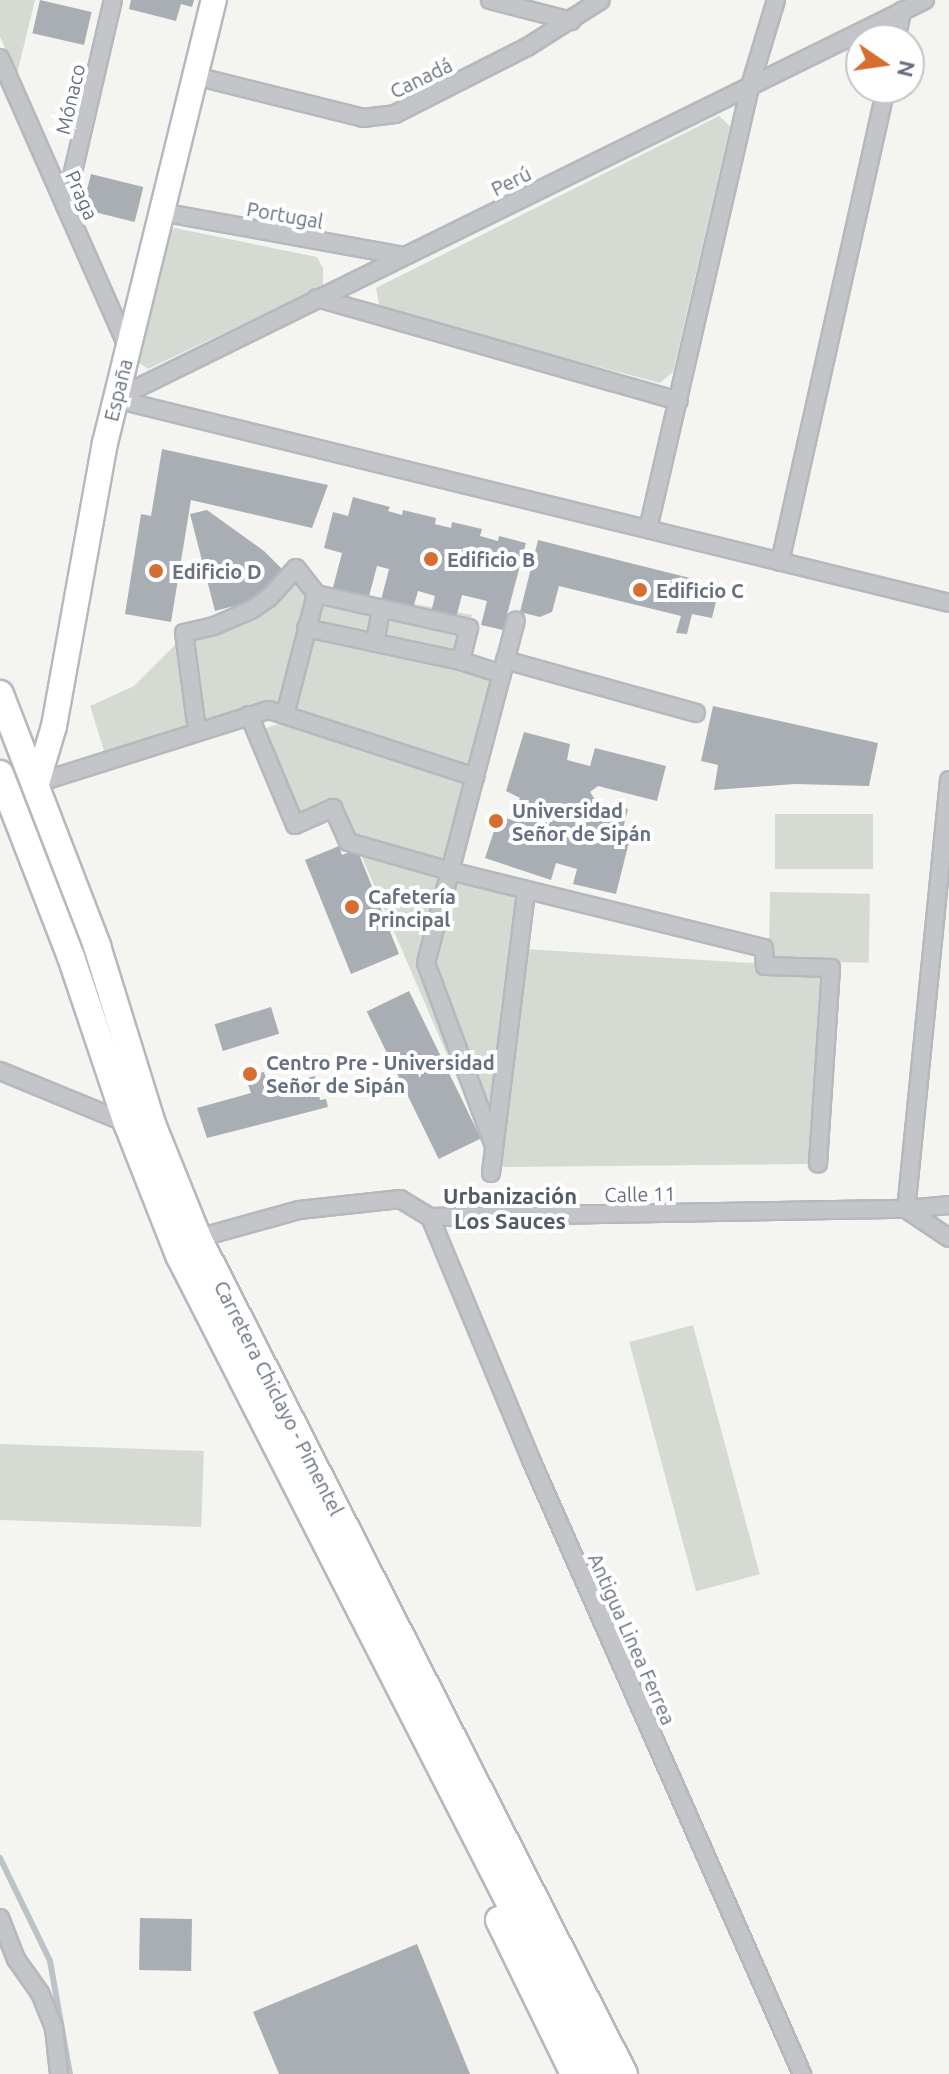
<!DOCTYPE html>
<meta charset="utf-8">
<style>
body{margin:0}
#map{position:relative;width:949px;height:2074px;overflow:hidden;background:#f4f5f1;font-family:Ubuntu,sans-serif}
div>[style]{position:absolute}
.green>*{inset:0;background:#d5dbd2;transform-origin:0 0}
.stream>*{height:6px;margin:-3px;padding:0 3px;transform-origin:3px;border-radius:3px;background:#bac3c8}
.building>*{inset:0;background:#a9aeb5;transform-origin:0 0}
.roads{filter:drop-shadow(2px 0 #b5b8bd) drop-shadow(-2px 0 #b5b8bd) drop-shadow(0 2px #b5b8bd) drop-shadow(0 -2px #b5b8bd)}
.street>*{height:16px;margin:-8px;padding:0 8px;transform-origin:8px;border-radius:8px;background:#c3c5c9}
.secondary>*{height:24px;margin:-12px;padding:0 12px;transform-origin:12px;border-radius:12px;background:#fff}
.primary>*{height:26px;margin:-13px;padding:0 13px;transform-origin:13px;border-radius:13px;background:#fff}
.dots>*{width:22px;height:22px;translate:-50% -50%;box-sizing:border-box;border:4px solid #fff;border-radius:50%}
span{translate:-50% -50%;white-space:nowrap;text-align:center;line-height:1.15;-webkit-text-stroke:8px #fff;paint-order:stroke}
.street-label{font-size:20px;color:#667080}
.poi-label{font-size:20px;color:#667080;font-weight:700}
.left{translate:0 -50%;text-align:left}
.neighbourhood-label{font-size:22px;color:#535b66;font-weight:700}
.north{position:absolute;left:845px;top:24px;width:80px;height:80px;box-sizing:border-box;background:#fff;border:2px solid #c2c6cc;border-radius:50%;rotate:103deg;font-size:22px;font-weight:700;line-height:32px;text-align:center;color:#667080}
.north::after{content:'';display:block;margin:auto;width:28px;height:36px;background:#d66e2f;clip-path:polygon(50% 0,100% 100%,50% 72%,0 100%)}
</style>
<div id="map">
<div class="green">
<i style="clip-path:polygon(0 0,35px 0,17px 74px,0 37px)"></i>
<i style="clip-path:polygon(719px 116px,730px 126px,673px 372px,660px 383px,380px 309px,376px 288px)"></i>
<i style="clip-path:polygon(175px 228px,317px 257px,323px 268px,323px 286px,148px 369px,138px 362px,134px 352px,166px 234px)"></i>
<i style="clip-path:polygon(298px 578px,312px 582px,282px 716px,109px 767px,90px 706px,134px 686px,180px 640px,240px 622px,272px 606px)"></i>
<i style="clip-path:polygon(321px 586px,472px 615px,459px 671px,494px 680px,440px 874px,520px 895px,492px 1117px,479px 1129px,337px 799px,298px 816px,260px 730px,288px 721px)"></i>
<i style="left:775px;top:814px;width:98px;height:55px"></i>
<i style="left:770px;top:892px;width:100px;height:69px;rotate:1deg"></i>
<i style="clip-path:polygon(525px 949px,831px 968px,810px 1164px,500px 1167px)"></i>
<i style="left:693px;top:1325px;width:258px;height:66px;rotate:75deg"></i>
<i style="left:0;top:1444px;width:204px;height:76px;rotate:2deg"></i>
</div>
<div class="stream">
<i style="left:0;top:1858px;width:114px;rotate:64.1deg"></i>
<i style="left:50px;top:1961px;width:115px;rotate:80deg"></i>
</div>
<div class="building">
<i style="left:40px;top:0;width:53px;height:34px;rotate:13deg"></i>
<i style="clip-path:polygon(131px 0,194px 0,192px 7px,181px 4px,176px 21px,129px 9px)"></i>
<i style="left:91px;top:174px;width:54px;height:36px;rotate:14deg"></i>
<i style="clip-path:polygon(162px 449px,328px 485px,312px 528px,191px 500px,171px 622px,125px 614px,141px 514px,151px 516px)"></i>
<i style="clip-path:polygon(353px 497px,390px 507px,388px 511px,402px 515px,403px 510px,436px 518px,435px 524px,451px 528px,452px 522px,482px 529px,480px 536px,498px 541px,499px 536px,526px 543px,503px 630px,481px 625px,487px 601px,462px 595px,456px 618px,431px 612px,435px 596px,418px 591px,412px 612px,380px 604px,389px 569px,377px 566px,367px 604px,331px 595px,342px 553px,324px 548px,333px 512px,348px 516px)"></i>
<i style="clip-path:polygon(207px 510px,264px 551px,286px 573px,253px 601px,215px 611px,190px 514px)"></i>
<i style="clip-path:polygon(538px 540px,694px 579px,693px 587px,718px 593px,712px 618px,692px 614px,687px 634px,676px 633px,681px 616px,559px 586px,552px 612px,540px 617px,520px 612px)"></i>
<i style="clip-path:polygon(713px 706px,878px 743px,869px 786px,795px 784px,714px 790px,718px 765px,701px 761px)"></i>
<i style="clip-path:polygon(524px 732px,570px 744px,567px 760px,590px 766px,595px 748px,666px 766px,657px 801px,598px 786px,590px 792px,596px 801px,628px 809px,621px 836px,630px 838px,616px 894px,573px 884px,577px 869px,556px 863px,551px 880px,485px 858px,499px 816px,515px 821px,515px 809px,520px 798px,506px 791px)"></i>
<i style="clip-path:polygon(339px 846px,342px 855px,357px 849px,399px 954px,351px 974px,305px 860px)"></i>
<i style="left:409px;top:991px;width:164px;height:47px;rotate:64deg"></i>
<i style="left:271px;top:1007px;width:28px;height:59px;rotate:73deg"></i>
<i style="clip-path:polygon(264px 1072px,269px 1088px,315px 1076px,320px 1100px,326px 1099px,328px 1107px,207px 1138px,197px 1108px,251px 1093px,245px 1076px)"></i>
<i style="left:140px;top:1918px;width:52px;height:52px;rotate:1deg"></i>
<i style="clip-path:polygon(417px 1944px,470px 2074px,279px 2074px,253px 2012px)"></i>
</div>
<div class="roads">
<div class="street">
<i style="left:490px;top:0;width:84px;rotate:14.5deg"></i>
<i style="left:896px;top:40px;width:30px;rotate:-78deg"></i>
<i style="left:0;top:58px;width:317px;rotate:66.2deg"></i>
<i style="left:195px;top:76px;width:173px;rotate:14deg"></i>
<i style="left:363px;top:118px;width:32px;rotate:-7deg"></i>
<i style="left:395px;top:114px;width:150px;rotate:-26.9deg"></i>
<i style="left:529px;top:46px;width:85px;rotate:-32.6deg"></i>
<i style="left:65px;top:206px;width:212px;rotate:-76.9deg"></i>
<i style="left:161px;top:212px;width:245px;rotate:10.3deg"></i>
<i style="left:317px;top:298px;width:376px;rotate:15.9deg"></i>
<i style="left:115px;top:399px;width:903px;rotate:-26.22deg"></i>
<i style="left:115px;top:399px;width:859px;rotate:13.74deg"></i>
<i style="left:648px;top:529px;width:455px;rotate:-77deg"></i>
<i style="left:750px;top:86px;width:90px;rotate:-73.2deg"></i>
<i style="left:780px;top:562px;width:486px;rotate:-77.4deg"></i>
<i style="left:306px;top:628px;width:158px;rotate:12deg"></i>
<i style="left:375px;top:643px;width:35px;rotate:-80deg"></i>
<i style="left:505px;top:660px;width:198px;rotate:15.5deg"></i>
<i style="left:249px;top:715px;width:119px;rotate:67.3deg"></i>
<i style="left:295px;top:825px;width:42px;rotate:-24.1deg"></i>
<i style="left:333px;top:808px;width:37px;rotate:66deg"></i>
<i style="left:348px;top:842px;width:106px;rotate:15.9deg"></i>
<i style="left:450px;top:871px;width:323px;rotate:13.8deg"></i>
<i style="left:764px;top:948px;width:18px;rotate:87deg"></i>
<i style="left:765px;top:966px;width:66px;rotate:1.7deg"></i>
<i style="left:831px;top:968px;width:196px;rotate:93.8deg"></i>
<i style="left:285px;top:715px;width:125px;rotate:-75.6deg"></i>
<i style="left:197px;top:730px;width:98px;rotate:-97.6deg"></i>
<i style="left:184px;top:633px;width:31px;rotate:-13deg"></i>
<i style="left:214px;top:626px;width:40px;rotate:-23.4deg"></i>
<i style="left:251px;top:610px;width:22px;rotate:-34deg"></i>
<i style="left:269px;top:598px;width:40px;rotate:-48deg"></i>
<i style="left:296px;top:568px;width:33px;rotate:52deg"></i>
<i style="left:316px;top:594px;width:157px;rotate:12.5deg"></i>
<i style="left:469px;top:628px;width:34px;rotate:104deg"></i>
<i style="left:461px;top:661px;width:43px;rotate:17.6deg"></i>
<i style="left:949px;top:780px;width:431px;rotate:95.7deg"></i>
<i style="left:906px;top:1209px;width:52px;rotate:34deg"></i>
<i style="left:37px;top:783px;width:243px;rotate:-17.5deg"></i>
<i style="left:269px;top:710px;width:217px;rotate:18deg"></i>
<i style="left:0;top:1071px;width:137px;rotate:22.3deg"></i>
<i style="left:494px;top:1146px;width:195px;rotate:-110.4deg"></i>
<i style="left:426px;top:963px;width:354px;rotate:-75.3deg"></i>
<i style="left:491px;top:1173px;width:285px;rotate:-82.9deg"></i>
<i style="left:430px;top:1217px;width:265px;rotate:67.4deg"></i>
<i style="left:532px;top:1462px;width:669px;rotate:66.19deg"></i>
<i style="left:198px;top:1238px;width:105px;rotate:-15.5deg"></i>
<i style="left:299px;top:1210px;width:102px;rotate:-6.2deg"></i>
<i style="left:400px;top:1199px;width:35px;rotate:31deg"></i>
<i style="left:430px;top:1217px;width:476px;rotate:-1deg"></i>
<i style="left:906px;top:1209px;width:43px;rotate:-5.3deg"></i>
<i style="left:0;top:1918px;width:44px;rotate:68.7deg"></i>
<i style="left:16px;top:1959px;width:42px;rotate:54.8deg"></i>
<i style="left:40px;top:1993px;width:38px;rotate:68deg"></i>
<i style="left:54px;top:2028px;width:46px;rotate:83.8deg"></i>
</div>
<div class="secondary">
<i style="left:37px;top:783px;width:59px;rotate:-73.4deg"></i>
<i style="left:54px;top:726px;width:288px;rotate:-79.8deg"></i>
<i style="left:105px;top:443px;width:456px;rotate:-76.2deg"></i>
</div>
<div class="primary">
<i style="left:0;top:694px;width:270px;rotate:68.9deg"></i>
<i style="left:97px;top:946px;width:186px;rotate:72.8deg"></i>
<i style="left:152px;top:1124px;width:123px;rotate:68deg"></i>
<i style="left:198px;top:1238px;width:938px;rotate:63deg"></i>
<i style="left:0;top:774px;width:196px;rotate:68.8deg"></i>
<i style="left:71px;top:957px;width:175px;rotate:71.4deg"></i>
<i style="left:127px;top:1123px;width:142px;rotate:68.5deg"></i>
<i style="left:179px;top:1255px;width:920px;rotate:62.96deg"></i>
<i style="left:499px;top:1920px;width:171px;rotate:64deg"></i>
</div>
</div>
<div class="dots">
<i style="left:431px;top:559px;background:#d66e2f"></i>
<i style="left:156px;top:571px;background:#d66e2f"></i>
<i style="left:640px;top:590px;background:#d66e2f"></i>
<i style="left:496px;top:821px;background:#d66e2f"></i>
<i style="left:352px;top:907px;background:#d66e2f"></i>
<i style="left:250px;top:1074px;background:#d66e2f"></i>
</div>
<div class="street-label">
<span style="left:421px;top:78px;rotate:-26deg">Canadá</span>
<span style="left:70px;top:99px;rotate:-77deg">Mónaco</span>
<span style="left:511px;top:181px;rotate:-26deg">Perú</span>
<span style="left:82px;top:195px;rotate:66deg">Praga</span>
<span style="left:285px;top:215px;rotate:10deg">Portugal</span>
<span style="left:118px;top:390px;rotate:-76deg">España</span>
<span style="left:640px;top:1194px;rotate:-1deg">Calle 11</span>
<span style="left:279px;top:1398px;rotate:63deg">Carretera Chiclayo - Pimentel</span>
<span style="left:632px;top:1639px;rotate:66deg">Antigua Linea Ferrea</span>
</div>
<div class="poi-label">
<span class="left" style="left:447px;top:559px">Edificio B</span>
<span class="left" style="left:172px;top:571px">Edificio D</span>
<span class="left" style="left:656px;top:590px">Edificio C</span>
<span class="left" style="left:512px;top:822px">Universidad<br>Señor de Sipán</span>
<span class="left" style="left:368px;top:908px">Cafetería<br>Principal</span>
<span class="left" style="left:266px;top:1074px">Centro Pre - Universidad<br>Señor de Sipán</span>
</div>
<div class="neighbourhood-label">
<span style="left:510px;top:1208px">Urbanización<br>Los Sauces</span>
</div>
<div class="north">N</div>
</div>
